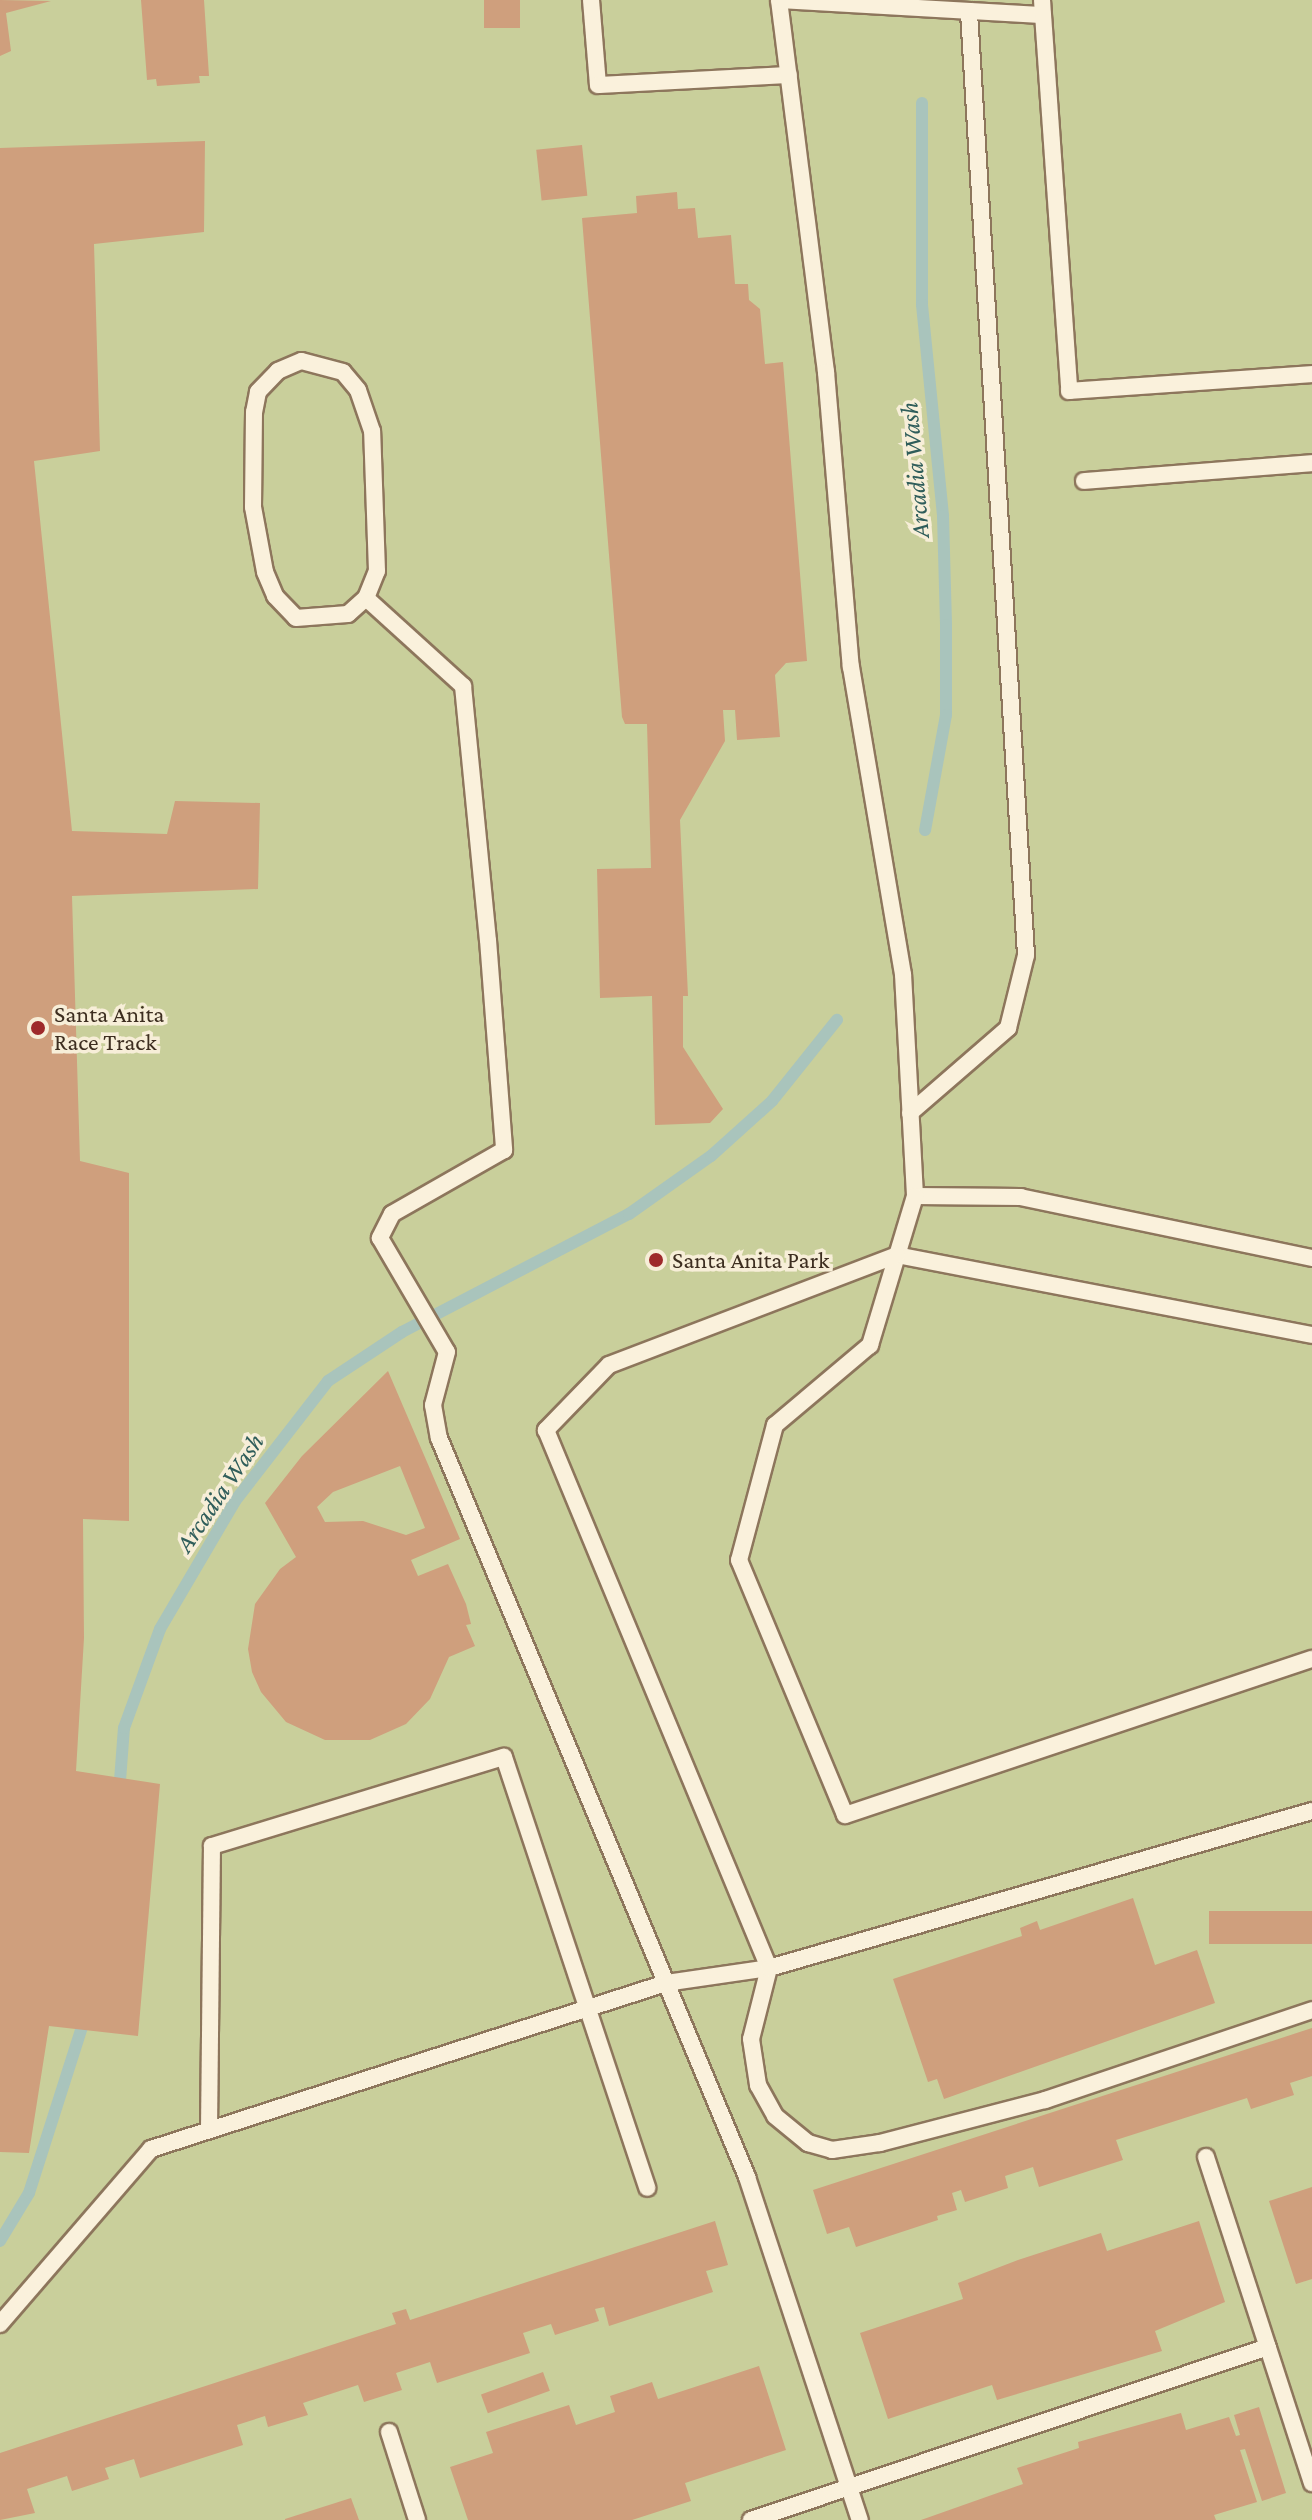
<!DOCTYPE html>
<style>
body{margin:0}
#map{position:relative;width:1312px;height:2520px;overflow:hidden;background:#f0e4c8;font-family:"Crimson Pro",serif}
div>[style]{position:absolute}
.green>*{inset:0;background:#c9cf9b;transform-origin:0 0}
.stream>*{height:12px;margin:-6px;padding:0 6px;transform-origin:6px;border-radius:6px;background:#a9c4bc}
.building>*{inset:0;background:#cf9f7d;transform-origin:0 0}
.roads{filter:drop-shadow(2px 0 #8d765c) drop-shadow(-2px 0 #8d765c) drop-shadow(0 2px #8d765c) drop-shadow(0 -2px #8d765c)}
.service>*{height:16px;margin:-8px;padding:0 8px;transform-origin:8px;border-radius:8px;background:#faf1dc}
.dots>*{width:22px;height:22px;translate:-50% -50%;box-sizing:border-box;border:4px solid #f7eed8;border-radius:50%}
span{translate:-50% -50%;white-space:nowrap;text-align:center;line-height:1.15;-webkit-text-stroke:7px #f7eed8;paint-order:stroke}
.poi-label{font-size:24px;color:#3d2e20}
.left{translate:0 -50%;text-align:left}
.water-label{font-size:26px;color:#2f5d5a;font-style:italic}
</style>
<div id="map">
<div class="green">
<i style="left:0;top:0;width:1312px;height:2520px"></i>
</div>
<div class="stream">
<i style="left:922px;top:103px;width:202px;rotate:90deg"></i>
<i style="left:922px;top:305px;width:212px;rotate:84.3deg"></i>
<i style="left:943px;top:516px;width:109px;rotate:88.4deg"></i>
<i style="left:946px;top:625px;width:90px;rotate:90deg"></i>
<i style="left:946px;top:715px;width:117px;rotate:100.3deg"></i>
<i style="left:119px;top:1794px;width:66px;rotate:-85.7deg"></i>
<i style="left:124px;top:1728px;width:105px;rotate:-70deg"></i>
<i style="left:160px;top:1629px;width:148px;rotate:-59.6deg"></i>
<i style="left:235px;top:1501px;width:152px;rotate:-52.2deg"></i>
<i style="left:328px;top:1381px;width:89px;rotate:-33.5deg"></i>
<i style="left:402px;top:1332px;width:256px;rotate:-27.5deg"></i>
<i style="left:629px;top:1214px;width:100px;rotate:-35.3deg"></i>
<i style="left:711px;top:1156px;width:82px;rotate:-42deg"></i>
<i style="left:772px;top:1101px;width:104px;rotate:-51.3deg"></i>
<i style="left:0;top:2241px;width:56px;rotate:-58.9deg"></i>
<i style="left:29px;top:2193px;width:185px;rotate:-72.3deg"></i>
</div>
<div class="building">
<i style="clip-path:polygon(0 0,51px 1px,6px 13px,11px 51px,0 56px)"></i>
<i style="clip-path:polygon(141px 0,204px 0,209px 76px,199px 76px,200px 83px,157px 86px,156px 79px,147px 80px)"></i>
<i style="left:484px;top:0;width:36px;height:28px"></i>
<i style="clip-path:polygon(205px 141px,204px 232px,94px 244px,100px 451px,34px 461px,72px 831px,167px 834px,175px 801px,260px 803px,258px 889px,72px 896px,80px 1161px,129px 1173px,129px 1521px,83px 1519px,84px 1638px,76px 1771px,160px 1784px,138px 2036px,49px 2026px,29px 2153px,0 2152px,0 148px)"></i>
<i style="left:582px;top:145px;width:51px;height:46px;rotate:84deg"></i>
<i style="clip-path:polygon(677px 192px,678px 209px,695px 208px,698px 238px,731px 235px,735px 284px,748px 284px,749px 300px,760px 309px,765px 364px,783px 362px,807px 661px,786px 663px,775px 675px,780px 737px,737px 740px,735px 710px,723px 710px,725px 741px,680px 820px,688px 996px,683px 996px,683px 1047px,723px 1109px,710px 1123px,655px 1125px,652px 996px,600px 998px,597px 869px,651px 868px,647px 724px,625px 724px,622px 717px,582px 218px,637px 213px,636px 196px)"></i>
<i style="clip-path:polygon(evenodd,388px 1371px,460px 1539px,411px 1560px,418px 1576px,448px 1564px,466px 1604px,471px 1624px,466px 1625px,475px 1646px,449px 1657px,430px 1699px,406px 1724px,370px 1740px,325px 1740px,286px 1722px,261px 1692px,252px 1672px,248px 1649px,255px 1604px,280px 1569px,296px 1557px,265px 1503px,302px 1456px,388px 1371px,400px 1466px,425px 1528px,406px 1535px,363px 1521px,325px 1522px,317px 1507px,333px 1492px,400px 1466px)"></i>
<i style="clip-path:polygon(1133px 1898px,1155px 1965px,1197px 1950px,1215px 2003px,944px 2099px,937px 2079px,928px 2082px,893px 1979px,1022px 1936px,1020px 1928px,1037px 1921px,1040px 1930px)"></i>
<i style="left:1312px;top:1911px;width:33px;height:103px;rotate:90deg"></i>
<i style="clip-path:polygon(1312px 2028px,1312px 2076px,1290px 2083px,1294px 2095px,1251px 2109px,1247px 2098px,1116px 2140px,1123px 2160px,1039px 2187px,1033px 2167px,1005px 2176px,1008px 2188px,965px 2202px,961px 2190px,952px 2193px,957px 2210px,937px 2216px,938px 2220px,856px 2247px,849px 2227px,827px 2234px,813px 2190px)"></i>
<i style="clip-path:polygon(1312px 2187px,1312px 2279px,1296px 2284px,1269px 2201px)"></i>
<i style="clip-path:polygon(715px 2221px,728px 2265px,706px 2271px,713px 2292px,609px 2326px,604px 2307px,595px 2309px,599px 2321px,555px 2335px,551px 2324px,523px 2333px,530px 2353px,437px 2383px,430px 2362px,396px 2373px,402px 2390px,364px 2402px,358px 2385px,303px 2403px,308px 2415px,268px 2427px,265px 2416px,237px 2425px,243px 2445px,140px 2478px,134px 2459px,105px 2468px,109px 2479px,72px 2491px,67px 2476px,27px 2489px,35px 2513px,0 2520px,0 2453px,396px 2324px,392px 2313px,406px 2309px,410px 2320px)"></i>
<i style="clip-path:polygon(1199px 2221px,1225px 2302px,1155px 2331px,1162px 2351px,997px 2400px,992px 2385px,888px 2419px,860px 2333px,963px 2299px,958px 2283px,1018px 2260px,1101px 2233px,1107px 2251px)"></i>
<i style="clip-path:polygon(759px 2366px,786px 2450px,685px 2483px,691px 2501px,632px 2520px,468px 2520px,450px 2467px,493px 2453px,486px 2432px,569px 2405px,576px 2425px,615px 2412px,610px 2396px,652px 2382px,658px 2399px)"></i>
<i style="left:543px;top:2372px;width:20px;height:66px;rotate:70deg"></i>
<i style="clip-path:polygon(1259px 2407px,1286px 2493px,1262px 2501px,1245px 2449px,1240px 2450px,1257px 2502px,1214px 2515px,1216px 2520px,921px 2520px,1023px 2484px,1017px 2468px,1079px 2448px,1078px 2442px,1181px 2413px,1186px 2430px,1229px 2417px,1236px 2436px,1240px 2435px,1234px 2415px)"></i>
<i style="clip-path:polygon(351px 2498px,359px 2520px,285px 2520px,285px 2519px)"></i>
</div>
<div class="roads">
<div class="service">
<i style="left:591px;top:0;width:85px;rotate:85.3deg"></i>
<i style="left:598px;top:85px;width:191px;rotate:-3deg"></i>
<i style="left:779px;top:0;width:375px;rotate:82.8deg"></i>
<i style="left:826px;top:372px;width:296px;rotate:85.2deg"></i>
<i style="left:851px;top:667px;width:311px;rotate:80.4deg"></i>
<i style="left:903px;top:974px;width:222px;rotate:86.9deg"></i>
<i style="left:779px;top:0;width:263px;rotate:3.3deg"></i>
<i style="left:1042px;top:0;width:392px;rotate:86deg"></i>
<i style="left:1069px;top:391px;width:244px;rotate:-4deg"></i>
<i style="left:1084px;top:481px;width:229px;rotate:-4.5deg"></i>
<i style="left:366px;top:598px;width:29px;rotate:-68deg"></i>
<i style="left:377px;top:571px;width:140px;rotate:-92deg"></i>
<i style="left:372px;top:431px;width:43px;rotate:-108.9deg"></i>
<i style="left:358px;top:390px;width:23px;rotate:-130deg"></i>
<i style="left:343px;top:372px;width:43px;rotate:-165.3deg"></i>
<i style="left:301px;top:361px;width:25px;rotate:157deg"></i>
<i style="left:278px;top:371px;width:29px;rotate:134deg"></i>
<i style="left:258px;top:392px;width:20px;rotate:101deg"></i>
<i style="left:254px;top:412px;width:95px;rotate:90.6deg"></i>
<i style="left:253px;top:507px;width:66px;rotate:79.5deg"></i>
<i style="left:265px;top:572px;width:26px;rotate:67deg"></i>
<i style="left:275px;top:596px;width:30px;rotate:46deg"></i>
<i style="left:296px;top:618px;width:52px;rotate:-4.4deg"></i>
<i style="left:348px;top:614px;width:24px;rotate:-42deg"></i>
<i style="left:366px;top:598px;width:131px;rotate:42.2deg"></i>
<i style="left:463px;top:686px;width:255px;rotate:84.4deg"></i>
<i style="left:488px;top:940px;width:211px;rotate:85.6deg"></i>
<i style="left:504px;top:1150px;width:129px;rotate:150.3deg"></i>
<i style="left:392px;top:1214px;width:27px;rotate:117deg"></i>
<i style="left:380px;top:1238px;width:132px;rotate:59.6deg"></i>
<i style="left:447px;top:1352px;width:55px;rotate:104.8deg"></i>
<i style="left:433px;top:1405px;width:34px;rotate:80deg"></i>
<i style="left:439px;top:1438px;width:801px;rotate:67.37deg"></i>
<i style="left:747px;top:2177px;width:361px;rotate:71.8deg"></i>
<i style="left:910px;top:1113px;width:130px;rotate:-40.9deg"></i>
<i style="left:1008px;top:1028px;width:75px;rotate:-76.1deg"></i>
<i style="left:1026px;top:955px;width:946px;rotate:-93.46deg"></i>
<i style="left:1312px;top:1258px;width:297px;rotate:-168.2deg"></i>
<i style="left:1021px;top:1197px;width:106px;rotate:-179.5deg"></i>
<i style="left:915px;top:1196px;width:156px;rotate:106.8deg"></i>
<i style="left:870px;top:1345px;width:124px;rotate:139.9deg"></i>
<i style="left:775px;top:1425px;width:140px;rotate:104.9deg"></i>
<i style="left:739px;top:1560px;width:276px;rotate:67.4deg"></i>
<i style="left:845px;top:1815px;width:492px;rotate:-18.5deg"></i>
<i style="left:1312px;top:1335px;width:423px;rotate:-169.1deg"></i>
<i style="left:897px;top:1255px;width:308px;rotate:159.1deg"></i>
<i style="left:609px;top:1365px;width:91px;rotate:134.1deg"></i>
<i style="left:546px;top:1430px;width:582px;rotate:67.49deg"></i>
<i style="left:769px;top:1968px;width:73px;rotate:104.2deg"></i>
<i style="left:751px;top:2039px;width:47px;rotate:81.3deg"></i>
<i style="left:758px;top:2085px;width:35px;rotate:61deg"></i>
<i style="left:775px;top:2116px;width:43px;rotate:39.3deg"></i>
<i style="left:808px;top:2143px;width:25px;rotate:16deg"></i>
<i style="left:832px;top:2150px;width:49px;rotate:-8.3deg"></i>
<i style="left:880px;top:2143px;width:171px;rotate:-14.6deg"></i>
<i style="left:1045px;top:2100px;width:282px;rotate:-18.6deg"></i>
<i style="left:209px;top:2130px;width:284px;rotate:-89.4deg"></i>
<i style="left:212px;top:1846px;width:305px;rotate:-17deg"></i>
<i style="left:504px;top:1757px;width:454px;rotate:71.6deg"></i>
<i style="left:1206px;top:2157px;width:343px;rotate:72deg"></i>
<i style="left:0;top:2324px;width:231px;rotate:-49.2deg"></i>
<i style="left:151px;top:2149px;width:541px;rotate:-17.87deg"></i>
<i style="left:666px;top:1983px;width:104px;rotate:-8.3deg"></i>
<i style="left:769px;top:1968px;width:565px;rotate:-16.13deg"></i>
<i style="left:389px;top:2432px;width:92px;rotate:72.3deg"></i>
<i style="left:751px;top:2520px;width:545px;rotate:-18.5deg"></i>
</div>
</div>
<div class="dots">
<i style="left:38px;top:1028px;background:#9e2a2b"></i>
<i style="left:656px;top:1260px;background:#9e2a2b"></i>
</div>
<div class="poi-label">
<span class="left" style="left:54px;top:1028px">Santa Anita<br>Race Track</span>
<span class="left" style="left:672px;top:1260px">Santa Anita Park</span>
</div>
<div class="water-label">
<span style="left:915px;top:470px;rotate:-95deg">Arcadia Wash</span>
<span style="left:220px;top:1493px;rotate:-56deg">Arcadia Wash</span>
</div>
</div>
